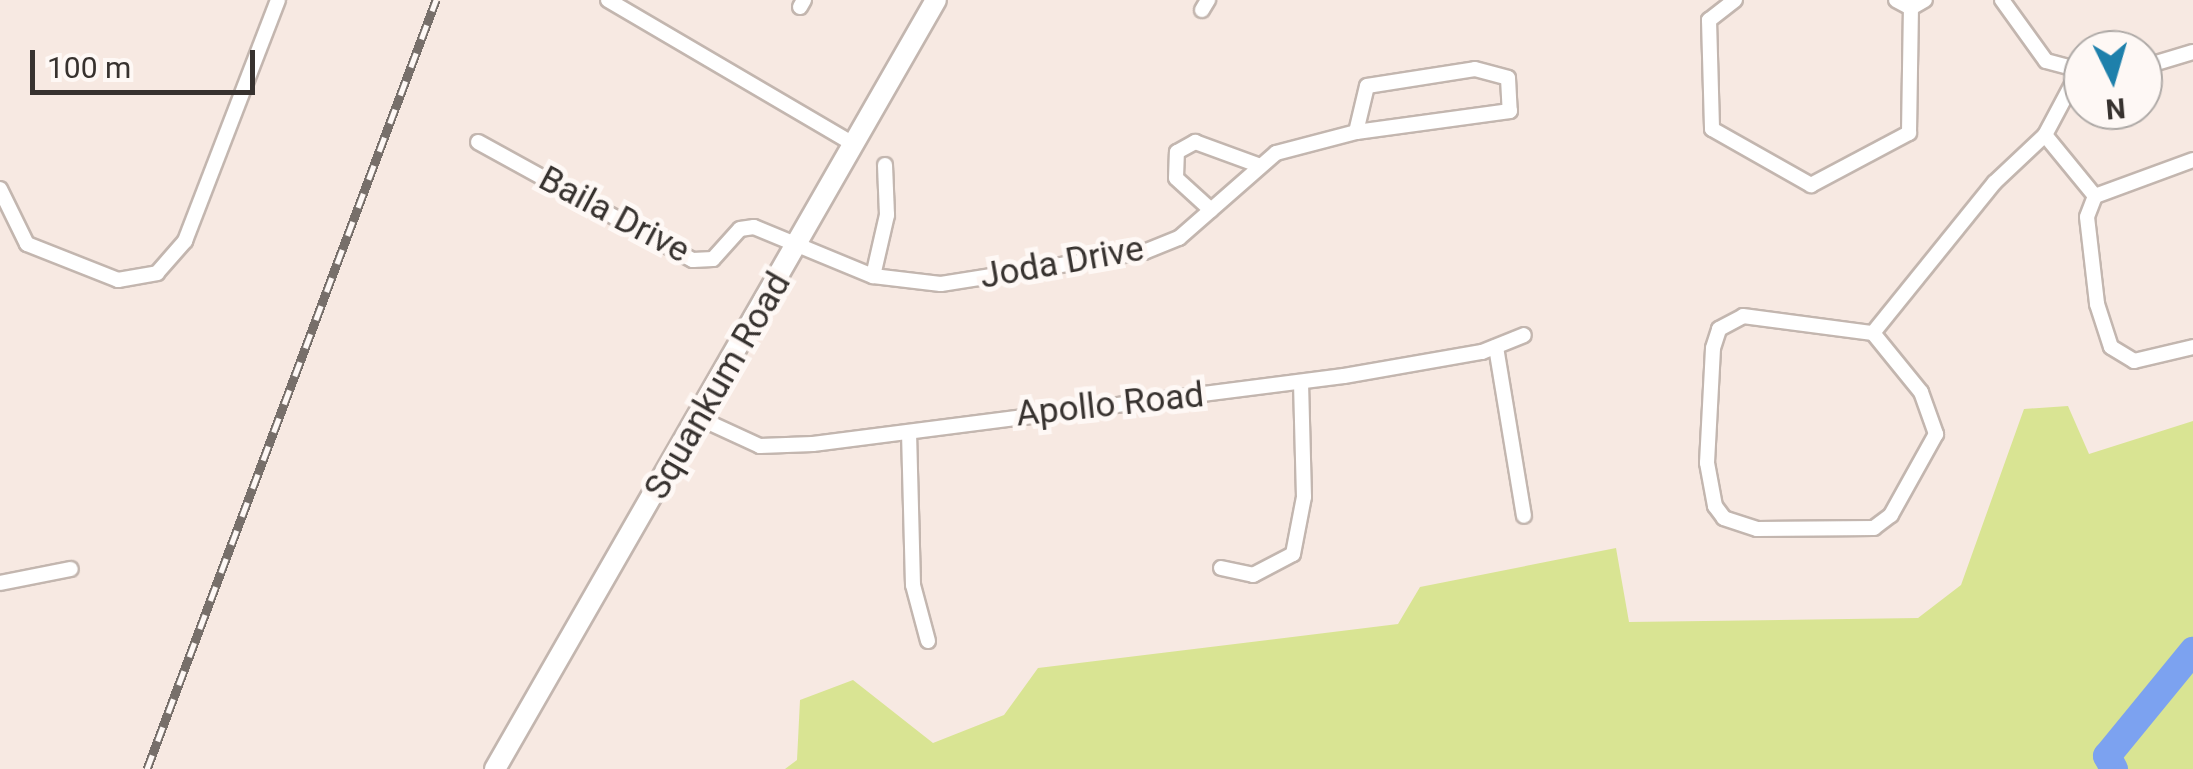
<!DOCTYPE html>
<style>
body{margin:0}
#map{position:relative;width:2193px;height:769px;overflow:hidden;background:#f7e9e2;font-family:Roboto,sans-serif}
div>[style]{position:absolute}
.green>*{inset:0;background:#d9e493}
.river>*{height:28px;margin:-14px;padding:0 14px;transform-origin:14px;border-radius:14px;background:#7ca2f0}
.roads{filter:drop-shadow(2px 0 #c3b6af) drop-shadow(-2px 0 #c3b6af) drop-shadow(0 2px #c3b6af) drop-shadow(0 -2px #c3b6af)}
.minor>*{height:14px;margin:-7px;padding:0 7px;transform-origin:7px;border-radius:7px;background:#fff}
.primary>*{height:20px;margin:-10px;padding:0 10px;transform-origin:10px;border-radius:10px;background:#fff}
.rail>*{height:9px;margin-top:-4.5px;transform-origin:0;background:repeating-linear-gradient(90deg,#fef8f5 0 15px,#776f6a 0 30px);box-sizing:border-box;border-block:2px solid #776f6a}
span{translate:-50% -50%;white-space:nowrap;text-align:center;line-height:1.15;-webkit-text-stroke:10px #fef8f5;paint-order:stroke}
.street-label{font-size:35px;color:#37322f}
.north{position:absolute;left:2063px;top:30px;width:100px;height:100px;box-sizing:border-box;background:#fef8f5;border:2px solid #aea9a6;border-radius:50%;rotate:175deg;font-size:28px;font-weight:700;line-height:40px;text-align:center;color:#37322f}
.north::after{content:'';display:block;margin:auto;width:35px;height:45px;background:#1e80ab;clip-path:polygon(50% 0,100% 100%,50% 72%,0 100%)}
.scale{position:absolute;left:30px;top:50px;width:225px;height:45px;box-sizing:border-box;border:5px solid #37322f;border-top:0;padding-left:12px;font-size:30px;line-height:35px;white-space:nowrap;color:#37322f;-webkit-text-stroke:8px #fef8f5;paint-order:stroke}
</style>
<div id="map">
<div class="green">
<i style="clip-path:polygon(2068px 406px,2089px 454px,2193px 421px,2193px 769px,785px 769px,797px 760px,800px 700px,853px 680px,933px 743px,1004px 715px,1038px 668px,1398px 624px,1420px 587px,1616px 548px,1629px 622px,1918px 618px,1961px 585px,2024px 409px)"></i>
</div>
<div class="river">
<i style="left:2114px;top:769px;width:15px;rotate:-118deg"></i>
<i style="left:2107px;top:756px;width:136px;rotate:-50.7deg"></i>
</div>
<div class="roads">
<div class="minor">
<i style="left:608px;top:0;width:286px;rotate:30.4deg"></i>
<i style="left:1735px;top:0;width:33px;rotate:142deg"></i>
<i style="left:1709px;top:20px;width:109px;rotate:88.4deg"></i>
<i style="left:1712px;top:129px;width:114px;rotate:29.5deg"></i>
<i style="left:1811px;top:185px;width:111px;rotate:-28deg"></i>
<i style="left:1909px;top:133px;width:125px;rotate:-89.1deg"></i>
<i style="left:1896px;top:0;width:17px;rotate:28deg"></i>
<i style="left:2002px;top:0;width:75px;rotate:54.2deg"></i>
<i style="left:2046px;top:61px;width:38px;rotate:15deg"></i>
<i style="left:800px;top:7px;width:8px;rotate:-60deg"></i>
<i style="left:1911px;top:8px;width:16px;rotate:-30deg"></i>
<i style="left:1202px;top:10px;width:12px;rotate:-59deg"></i>
<i style="left:2143px;top:67px;width:52px;rotate:-16.7deg"></i>
<i style="left:1475px;top:69px;width:34px;rotate:15deg"></i>
<i style="left:1508px;top:78px;width:33px;rotate:87deg"></i>
<i style="left:1510px;top:111px;width:155px;rotate:172.2deg"></i>
<i style="left:1356px;top:132px;width:47px;rotate:-76.6deg"></i>
<i style="left:1367px;top:86px;width:109px;rotate:-8.9deg"></i>
<i style="left:2045px;top:135px;width:79px;rotate:50.7deg"></i>
<i style="left:478px;top:142px;width:245px;rotate:28.8deg"></i>
<i style="left:693px;top:260px;width:20px;rotate:-3deg"></i>
<i style="left:713px;top:259px;width:40px;rotate:-48deg"></i>
<i style="left:740px;top:229px;width:14px;rotate:-8deg"></i>
<i style="left:754px;top:227px;width:129px;rotate:22.4deg"></i>
<i style="left:873px;top:276px;width:68px;rotate:6.7deg"></i>
<i style="left:941px;top:284px;width:206px;rotate:-9deg"></i>
<i style="left:1144px;top:252px;width:38px;rotate:-22deg"></i>
<i style="left:1179px;top:238px;width:129px;rotate:-41.2deg"></i>
<i style="left:1276px;top:153px;width:83px;rotate:-14.7deg"></i>
<i style="left:2193px;top:160px;width:104px;rotate:159.8deg"></i>
<i style="left:2095px;top:196px;width:22px;rotate:111deg"></i>
<i style="left:2087px;top:217px;width:88px;rotate:83.4deg"></i>
<i style="left:2097px;top:304px;width:45px;rotate:72deg"></i>
<i style="left:2111px;top:347px;width:27px;rotate:31deg"></i>
<i style="left:2134px;top:361px;width:61px;rotate:-13.3deg"></i>
<i style="left:0;top:189px;width:61px;rotate:63.9deg"></i>
<i style="left:27px;top:244px;width:98px;rotate:21.6deg"></i>
<i style="left:118px;top:280px;width:40px;rotate:-10deg"></i>
<i style="left:157px;top:273px;width:43px;rotate:-48.8deg"></i>
<i style="left:185px;top:241px;width:258px;rotate:-68.9deg"></i>
<i style="left:1211px;top:210px;width:47px;rotate:-137.6deg"></i>
<i style="left:1176px;top:178px;width:26px;rotate:-88deg"></i>
<i style="left:1177px;top:152px;width:21px;rotate:-29deg"></i>
<i style="left:1195px;top:142px;width:67px;rotate:20.1deg"></i>
<i style="left:873px;top:276px;width:63px;rotate:-77.1deg"></i>
<i style="left:887px;top:215px;width:50px;rotate:-92.3deg"></i>
<i style="left:1743px;top:316px;width:131px;rotate:7.5deg"></i>
<i style="left:1873px;top:333px;width:76px;rotate:50.9deg"></i>
<i style="left:1921px;top:392px;width:45px;rotate:70.3deg"></i>
<i style="left:1936px;top:434px;width:93px;rotate:119.1deg"></i>
<i style="left:1891px;top:515px;width:21px;rotate:143deg"></i>
<i style="left:1874px;top:528px;width:117px;rotate:179.5deg"></i>
<i style="left:1757px;top:529px;width:35px;rotate:-162deg"></i>
<i style="left:1724px;top:518px;width:15px;rotate:-127deg"></i>
<i style="left:1715px;top:506px;width:44px;rotate:-100.5deg"></i>
<i style="left:1707px;top:463px;width:115px;rotate:-87deg"></i>
<i style="left:1713px;top:348px;width:20px;rotate:-72deg"></i>
<i style="left:1719px;top:329px;width:27px;rotate:-28deg"></i>
<i style="left:1873px;top:333px;width:193px;rotate:-51.1deg"></i>
<i style="left:1994px;top:183px;width:70px;rotate:-43.3deg"></i>
<i style="left:2045px;top:135px;width:72px;rotate:-62deg"></i>
<i style="left:1496px;top:347px;width:171px;rotate:80.6deg"></i>
<i style="left:699px;top:418px;width:67px;rotate:24.7deg"></i>
<i style="left:760px;top:446px;width:53px;rotate:-2.2deg"></i>
<i style="left:813px;top:444px;width:535px;rotate:-7.3deg"></i>
<i style="left:1344px;top:376px;width:140px;rotate:-9.9deg"></i>
<i style="left:1482px;top:352px;width:45px;rotate:-22deg"></i>
<i style="left:909px;top:432px;width:153px;rotate:88.5deg"></i>
<i style="left:913px;top:585px;width:58px;rotate:75deg"></i>
<i style="left:1221px;top:568px;width:33px;rotate:12deg"></i>
<i style="left:1253px;top:575px;width:45px;rotate:-27.7deg"></i>
<i style="left:1293px;top:554px;width:58px;rotate:-79.1deg"></i>
<i style="left:1304px;top:497px;width:115px;rotate:-91.5deg"></i>
<i style="left:0;top:583px;width:72px;rotate:-11.2deg"></i>
</div>
<div class="primary">
<i style="left:495px;top:769px;width:886px;rotate:-60.17deg"></i>
</div>
</div>
<div class="rail">
<i style="left:147px;top:769px;width:822px;rotate:-69.4deg"></i>
</div>
<div class="street-label">
<span style="left:614px;top:215px;rotate:28deg">Baila Drive</span>
<span style="left:1062px;top:263px;rotate:-10deg">Joda Drive</span>
<span style="left:718px;top:386px;rotate:-60deg">Squankum Road</span>
<span style="left:1110px;top:405px;rotate:-6deg">Apollo Road</span>
</div>
<div class="north">N</div>
<div class="scale">100 m</div>
</div>
